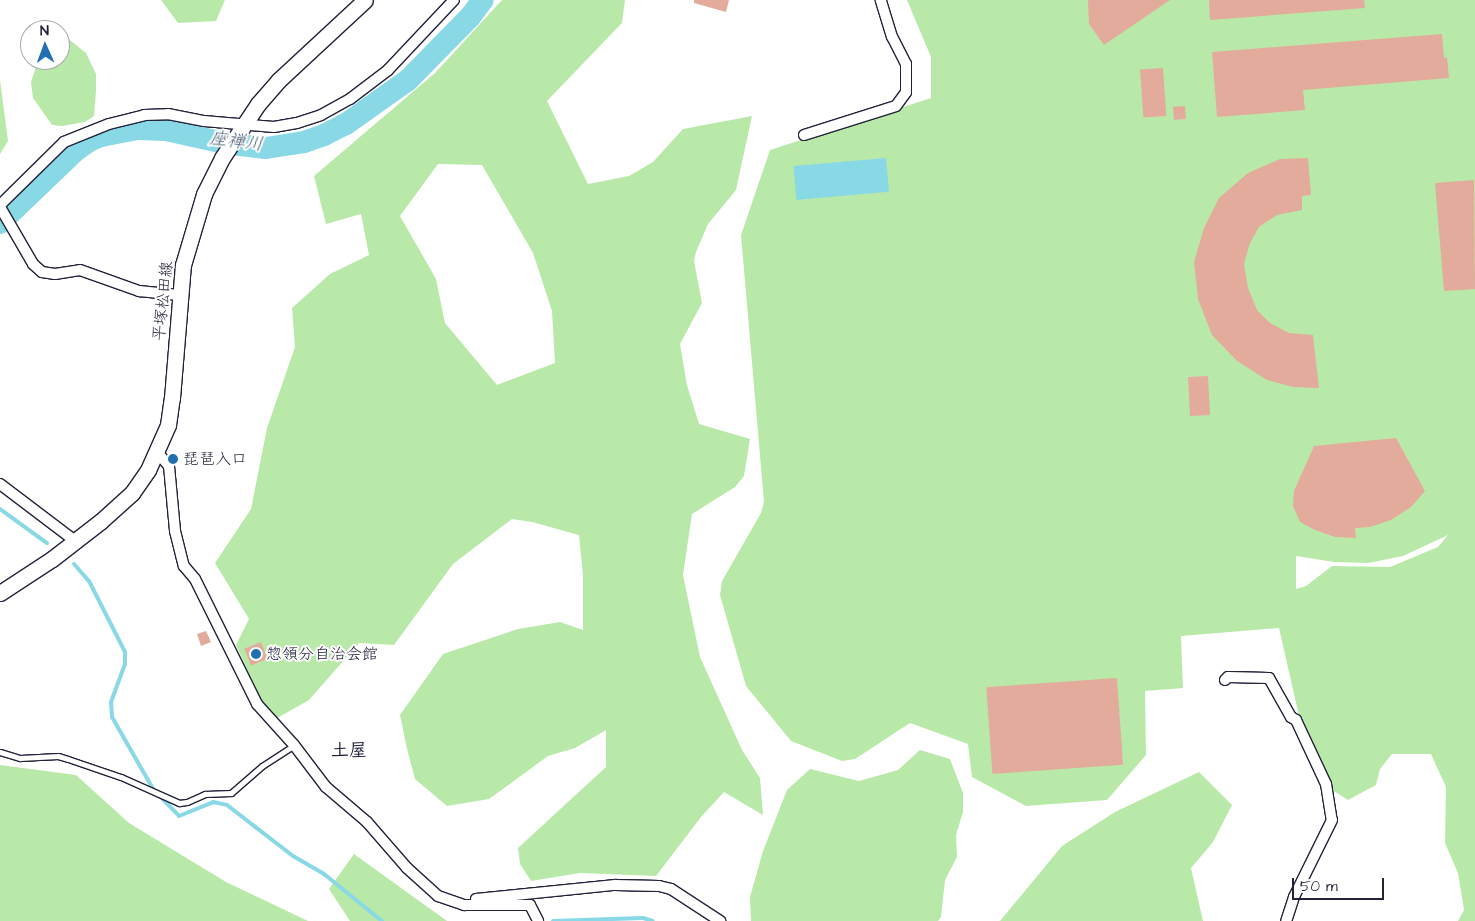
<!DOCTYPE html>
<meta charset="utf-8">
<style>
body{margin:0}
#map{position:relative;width:1475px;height:921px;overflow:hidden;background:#fff;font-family:"Architects Daughter","Klee One",sans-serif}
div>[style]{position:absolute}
.green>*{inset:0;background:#b9e9a8}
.water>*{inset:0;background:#89d8e5;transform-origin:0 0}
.stream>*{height:4px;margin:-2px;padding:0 2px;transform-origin:2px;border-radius:2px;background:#89d8e5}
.river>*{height:22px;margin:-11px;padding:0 11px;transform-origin:11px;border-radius:11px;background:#89d8e5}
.building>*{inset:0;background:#e3ab9c;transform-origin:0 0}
.roads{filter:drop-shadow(1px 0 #22223b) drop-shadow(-1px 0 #22223b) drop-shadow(0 1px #22223b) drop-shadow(0 -1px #22223b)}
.lane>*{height:5px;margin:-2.5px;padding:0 2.5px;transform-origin:2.5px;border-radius:2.5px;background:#fff}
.street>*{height:10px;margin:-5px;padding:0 5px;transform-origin:5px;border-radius:5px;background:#fff}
.primary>*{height:15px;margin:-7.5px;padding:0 7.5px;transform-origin:7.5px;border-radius:7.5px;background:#fff}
.dots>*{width:14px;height:14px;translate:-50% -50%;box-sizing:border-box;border:2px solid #fff;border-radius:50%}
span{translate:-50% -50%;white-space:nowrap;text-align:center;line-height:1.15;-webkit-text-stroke:4px #fff;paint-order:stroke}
.street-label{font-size:16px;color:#22223b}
.poi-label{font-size:16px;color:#22223b}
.left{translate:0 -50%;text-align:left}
.water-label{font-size:18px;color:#41596e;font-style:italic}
.neighbourhood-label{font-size:18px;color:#22223b;font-weight:700}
.north{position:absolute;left:20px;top:20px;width:50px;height:50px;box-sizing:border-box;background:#fff;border:1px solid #a7a7b1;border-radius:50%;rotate:358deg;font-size:14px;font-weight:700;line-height:20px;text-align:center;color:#22223b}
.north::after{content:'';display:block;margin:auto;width:18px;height:22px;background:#1f6fb2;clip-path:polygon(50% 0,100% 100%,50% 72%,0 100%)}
.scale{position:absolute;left:1292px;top:878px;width:92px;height:22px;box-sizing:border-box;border:2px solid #22223b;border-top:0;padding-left:6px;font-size:15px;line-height:18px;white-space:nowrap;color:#22223b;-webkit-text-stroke:4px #fff;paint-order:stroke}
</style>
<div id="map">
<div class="green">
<i style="clip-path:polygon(161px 0,225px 0,216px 21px,178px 23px)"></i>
<i style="clip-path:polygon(evenodd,502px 0,625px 0,622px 23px,547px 101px,588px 184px,629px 176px,653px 162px,683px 129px,752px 116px,736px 190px,708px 224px,696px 252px,694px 261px,702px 303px,680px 344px,687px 385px,699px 424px,750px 439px,744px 476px,735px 487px,692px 514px,683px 575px,700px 657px,742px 750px,760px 778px,763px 815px,724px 792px,701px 817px,656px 876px,580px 873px,531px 881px,520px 864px,518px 848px,606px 767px,606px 730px,575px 748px,548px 756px,489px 799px,447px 806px,415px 779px,407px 749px,400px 715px,443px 654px,518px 629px,560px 622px,583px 630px,583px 576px,579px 535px,532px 522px,512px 519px,453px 564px,394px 645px,359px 643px,309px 700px,270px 722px,236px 645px,249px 619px,215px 563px,251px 509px,267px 428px,295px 347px,292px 308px,330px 274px,369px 255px,361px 214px,326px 224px,314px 176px,435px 73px,502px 0,438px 164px,482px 165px,533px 253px,552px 311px,555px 363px,497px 385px,445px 323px,436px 279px,400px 216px,438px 164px)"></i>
<i style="clip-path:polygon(evenodd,907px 0,1475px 0,1475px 921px,1458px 921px,1464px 910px,1458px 873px,1445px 843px,1446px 787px,1431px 754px,1392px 754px,1380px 769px,1376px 785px,1348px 800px,1329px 788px,1301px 725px,1279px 628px,1181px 636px,1183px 688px,1145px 691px,1146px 755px,1107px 800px,1026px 806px,972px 777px,968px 744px,910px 723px,855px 759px,842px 761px,791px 741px,746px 686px,720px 595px,722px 581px,761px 513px,764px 502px,741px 235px,770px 150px,931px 98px,931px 57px,907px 0,1448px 535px,1438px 547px,1390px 567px,1332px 566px,1306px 586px,1296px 589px,1296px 556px,1334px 562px,1368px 563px,1403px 556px,1448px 535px)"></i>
<i style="clip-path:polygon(65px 36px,86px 53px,96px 74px,96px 91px,94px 116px,85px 122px,62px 126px,52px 125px,33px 98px,31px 82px,38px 60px,60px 60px,60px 40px)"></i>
<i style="clip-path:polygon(0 80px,8px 141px,0 154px)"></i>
<i style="clip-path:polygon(920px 750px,950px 759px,963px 793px,963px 812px,956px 835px,957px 857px,945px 880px,941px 917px,938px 921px,751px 921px,750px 897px,763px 851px,787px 790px,810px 769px,859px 781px,898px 770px)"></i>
<i style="clip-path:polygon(0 765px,76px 775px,129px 823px,226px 882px,308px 921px,0 921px)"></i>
<i style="clip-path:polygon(1199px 772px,1232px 805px,1213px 842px,1191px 868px,1203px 921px,1000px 921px,1062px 846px,1115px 812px)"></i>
<i style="clip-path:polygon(354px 854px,447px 921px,350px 921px,329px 889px)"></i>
</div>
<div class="water">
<i style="left:886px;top:158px;width:34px;height:93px;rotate:85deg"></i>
</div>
<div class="stream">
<i style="left:0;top:509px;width:58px;rotate:35.9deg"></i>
<i style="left:74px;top:564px;width:23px;rotate:49deg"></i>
<i style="left:89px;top:581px;width:80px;rotate:63.1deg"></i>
<i style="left:125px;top:652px;width:12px;rotate:90deg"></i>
<i style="left:125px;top:664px;width:40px;rotate:110.2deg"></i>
<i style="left:111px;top:702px;width:15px;rotate:86deg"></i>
<i style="left:112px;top:717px;width:83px;rotate:60.3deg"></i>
<i style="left:153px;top:789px;width:37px;rotate:46deg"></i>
<i style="left:179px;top:816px;width:37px;rotate:-22deg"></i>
<i style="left:213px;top:802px;width:14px;rotate:12deg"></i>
<i style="left:227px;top:805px;width:83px;rotate:37.7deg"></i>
<i style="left:293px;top:856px;width:36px;rotate:30deg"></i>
<i style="left:324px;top:874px;width:75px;rotate:39deg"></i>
<i style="left:553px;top:921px;width:90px;rotate:-1.9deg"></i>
<i style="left:643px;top:918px;width:10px;rotate:17deg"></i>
</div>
<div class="river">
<i style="left:0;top:223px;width:104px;rotate:-43.8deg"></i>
<i style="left:75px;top:151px;width:19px;rotate:-35deg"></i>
<i style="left:91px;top:140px;width:11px;rotate:-22deg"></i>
<i style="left:101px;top:136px;width:37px;rotate:-11deg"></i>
<i style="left:137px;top:129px;width:29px;rotate:2deg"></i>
<i style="left:166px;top:130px;width:59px;rotate:12.6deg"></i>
<i style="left:224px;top:143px;width:42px;rotate:6.8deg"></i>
<i style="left:266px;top:148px;width:38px;rotate:-9deg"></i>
<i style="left:304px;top:142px;width:21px;rotate:-19deg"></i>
<i style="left:324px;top:135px;width:25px;rotate:-27deg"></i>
<i style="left:346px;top:124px;width:76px;rotate:-35.4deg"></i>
<i style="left:408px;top:80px;width:88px;rotate:-45.5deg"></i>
<i style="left:470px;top:17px;width:21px;rotate:-53deg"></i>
</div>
<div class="building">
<i style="clip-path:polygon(694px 0,729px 0,726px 12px,694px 3px)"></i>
<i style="clip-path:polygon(1088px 0,1170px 0,1104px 45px,1089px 24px)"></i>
<i style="clip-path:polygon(1209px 0,1364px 0,1365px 8px,1210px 20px)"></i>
<i style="clip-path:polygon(1442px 34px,1444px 58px,1447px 57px,1449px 78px,1303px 90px,1305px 110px,1217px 117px,1212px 52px)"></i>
<i style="left:1163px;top:68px;width:48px;height:23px;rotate:86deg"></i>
<i style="left:1185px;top:106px;width:13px;height:12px;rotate:86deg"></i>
<i style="clip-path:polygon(1308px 158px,1311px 195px,1302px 196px,1302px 210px,1277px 215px,1259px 227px,1250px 243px,1244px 264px,1248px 288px,1257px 310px,1270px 323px,1289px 333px,1313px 335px,1319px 388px,1293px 387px,1267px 380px,1237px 361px,1212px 335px,1198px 299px,1194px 262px,1204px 228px,1219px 198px,1248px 173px,1280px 159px)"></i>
<i style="clip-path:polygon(1474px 180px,1475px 289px,1444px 291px,1435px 183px)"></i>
<i style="left:1208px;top:376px;width:39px;height:20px;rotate:87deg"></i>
<i style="clip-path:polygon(1396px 438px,1425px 491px,1411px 507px,1391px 520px,1370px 527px,1355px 528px,1356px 538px,1335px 537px,1315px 530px,1300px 522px,1293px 506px,1294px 491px,1314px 446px)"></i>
<i style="clip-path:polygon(206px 631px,211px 642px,201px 646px,197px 634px)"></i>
<i style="left:261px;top:642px;width:18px;height:18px;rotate:68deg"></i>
<i style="left:1117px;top:678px;width:87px;height:131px;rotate:86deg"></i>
</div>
<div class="roads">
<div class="lane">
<i style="left:0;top:752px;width:21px;rotate:17deg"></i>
<i style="left:20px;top:758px;width:38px;rotate:-3deg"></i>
<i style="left:58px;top:756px;width:10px;rotate:17deg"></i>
<i style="left:68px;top:759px;width:56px;rotate:18.8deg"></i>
<i style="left:121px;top:777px;width:64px;rotate:24.1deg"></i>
<i style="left:179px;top:803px;width:8px;rotate:-7deg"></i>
<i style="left:187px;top:802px;width:20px;rotate:-24deg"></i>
<i style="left:205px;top:794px;width:26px;rotate:-2deg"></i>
<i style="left:231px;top:793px;width:41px;rotate:-41.1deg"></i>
<i style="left:262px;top:766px;width:38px;rotate:-33deg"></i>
</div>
<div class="street">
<i style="left:804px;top:135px;width:96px;rotate:-17.5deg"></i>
<i style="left:896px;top:106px;width:17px;rotate:-54deg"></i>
<i style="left:906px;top:92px;width:28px;rotate:-90deg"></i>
<i style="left:906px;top:64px;width:30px;rotate:-117deg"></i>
<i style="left:892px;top:37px;width:39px;rotate:-107deg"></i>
<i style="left:0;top:205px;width:90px;rotate:-44.5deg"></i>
<i style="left:64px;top:142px;width:48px;rotate:-21.8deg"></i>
<i style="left:109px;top:124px;width:36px;rotate:-14deg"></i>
<i style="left:144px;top:115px;width:24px;rotate:-2deg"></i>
<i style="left:168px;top:114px;width:37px;rotate:11deg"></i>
<i style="left:204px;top:121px;width:70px;rotate:4.9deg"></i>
<i style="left:274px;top:127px;width:23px;rotate:-10deg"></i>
<i style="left:297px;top:123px;width:25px;rotate:-18deg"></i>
<i style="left:321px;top:115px;width:33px;rotate:-29deg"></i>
<i style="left:350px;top:99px;width:48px;rotate:-37.3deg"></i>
<i style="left:388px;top:70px;width:96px;rotate:-46.7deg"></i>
<i style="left:0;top:207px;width:66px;rotate:59.9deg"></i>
<i style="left:33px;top:264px;width:12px;rotate:42deg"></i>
<i style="left:42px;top:272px;width:13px;rotate:9deg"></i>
<i style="left:55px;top:274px;width:25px;rotate:-9deg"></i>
<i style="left:80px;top:270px;width:63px;rotate:19.6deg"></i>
<i style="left:139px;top:291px;width:40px;rotate:5.7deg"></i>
<i style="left:158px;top:453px;width:17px;rotate:50deg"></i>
<i style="left:169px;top:466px;width:65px;rotate:84.7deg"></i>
<i style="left:175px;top:531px;width:36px;rotate:76deg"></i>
<i style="left:184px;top:566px;width:17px;rotate:50deg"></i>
<i style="left:195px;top:579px;width:140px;rotate:63.6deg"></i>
<i style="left:257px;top:704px;width:55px;rotate:47.9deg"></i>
<i style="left:294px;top:745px;width:53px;rotate:52.7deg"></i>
<i style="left:326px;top:787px;width:54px;rotate:40.5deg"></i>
<i style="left:367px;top:822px;width:61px;rotate:49deg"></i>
<i style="left:407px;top:868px;width:42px;rotate:42.1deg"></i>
<i style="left:438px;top:896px;width:28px;rotate:19deg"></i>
<i style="left:464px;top:905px;width:66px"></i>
<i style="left:530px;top:905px;width:18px;rotate:63deg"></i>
<i style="left:0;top:484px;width:94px;rotate:37.2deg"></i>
<i style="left:1225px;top:680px;width:4px;rotate:-45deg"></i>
<i style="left:1228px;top:677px;width:41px;rotate:1.4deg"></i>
<i style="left:1269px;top:678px;width:45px;rotate:60.6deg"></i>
<i style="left:1291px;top:717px;width:6px;rotate:31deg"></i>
<i style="left:1296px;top:720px;width:71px;rotate:64.9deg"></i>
<i style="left:1326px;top:784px;width:36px;rotate:81deg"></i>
<i style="left:1332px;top:820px;width:86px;rotate:116.3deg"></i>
<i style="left:1294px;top:897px;width:25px;rotate:108deg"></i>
<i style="left:476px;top:899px;width:140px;rotate:-5.8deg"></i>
<i style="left:615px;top:885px;width:44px;rotate:1.3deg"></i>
<i style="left:659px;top:886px;width:12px;rotate:14deg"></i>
<i style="left:671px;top:889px;width:59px;rotate:33.1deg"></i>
</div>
<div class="primary">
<i style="left:0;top:593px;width:62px;rotate:-33.2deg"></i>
<i style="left:52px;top:559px;width:62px;rotate:-37.8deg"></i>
<i style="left:101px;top:521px;width:42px;rotate:-42.1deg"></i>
<i style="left:132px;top:493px;width:28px;rotate:-55deg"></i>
<i style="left:148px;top:470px;width:49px;rotate:-66deg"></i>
<i style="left:168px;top:425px;width:27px;rotate:-82deg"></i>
<i style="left:172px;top:398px;width:133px;rotate:-85.3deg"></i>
<i style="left:183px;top:265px;width:74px;rotate:-73.5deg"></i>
<i style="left:204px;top:194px;width:40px;rotate:-63.4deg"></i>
<i style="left:222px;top:158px;width:65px;rotate:-56.3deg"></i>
<i style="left:258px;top:104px;width:32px;rotate:-49deg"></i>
<i style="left:279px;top:80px;width:117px;rotate:-42.9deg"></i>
</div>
</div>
<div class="dots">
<i style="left:173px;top:459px;background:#1f6fb2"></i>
<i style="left:256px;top:654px;background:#1f6fb2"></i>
</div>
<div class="street-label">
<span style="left:163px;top:301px;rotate:-84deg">平塚松田線</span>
</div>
<div class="poi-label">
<span class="left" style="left:183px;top:459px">琵琶入口</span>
<span class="left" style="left:266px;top:654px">惣領分自治会館</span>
</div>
<div class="water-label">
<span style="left:236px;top:142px;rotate:7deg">座禅川</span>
</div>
<div class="neighbourhood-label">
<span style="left:349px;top:751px">土屋</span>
</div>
<div class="north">N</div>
<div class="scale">50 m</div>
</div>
